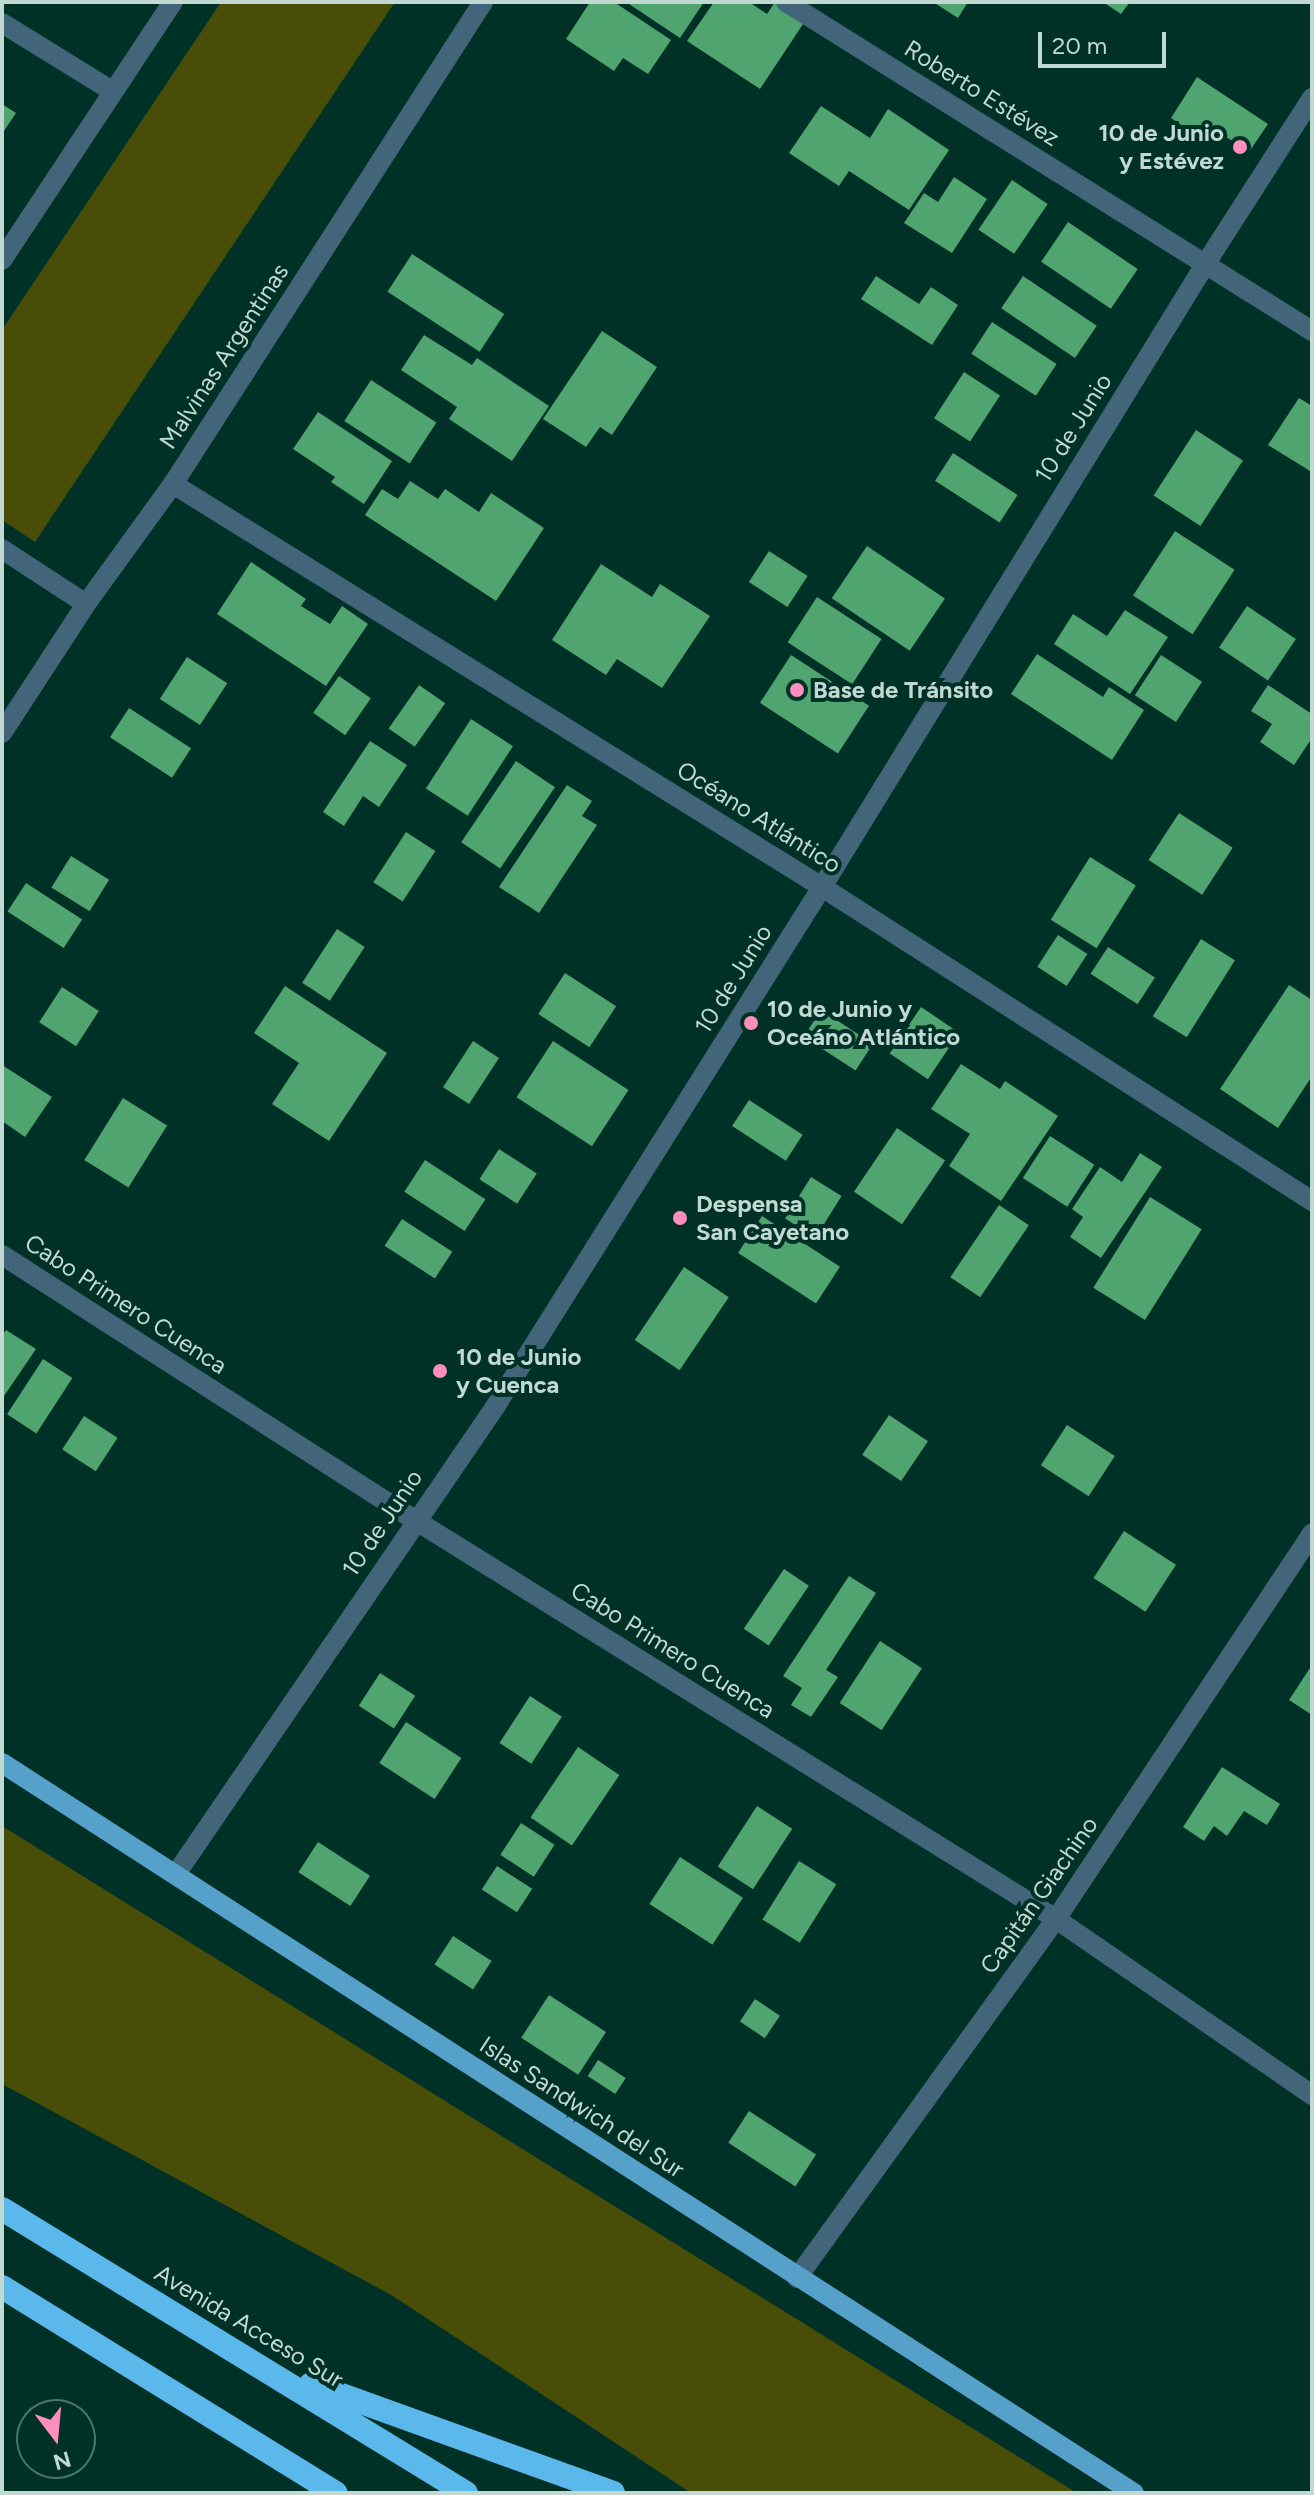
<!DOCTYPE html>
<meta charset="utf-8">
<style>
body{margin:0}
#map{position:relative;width:1314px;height:2495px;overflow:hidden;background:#003127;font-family:Figtree,sans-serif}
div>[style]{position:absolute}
.green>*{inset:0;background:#484e07}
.building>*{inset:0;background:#4fa470;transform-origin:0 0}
.minor>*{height:20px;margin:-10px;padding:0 10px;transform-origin:10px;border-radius:10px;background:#426579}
.major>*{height:20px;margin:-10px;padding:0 10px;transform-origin:10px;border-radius:10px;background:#55a1ca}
.highway>*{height:24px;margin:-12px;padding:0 12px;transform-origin:12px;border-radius:12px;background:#5bb8eb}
.dots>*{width:22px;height:22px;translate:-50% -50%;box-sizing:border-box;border:4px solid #003127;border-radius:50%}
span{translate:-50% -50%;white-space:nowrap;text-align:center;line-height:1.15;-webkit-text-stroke:8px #003127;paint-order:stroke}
.street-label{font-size:24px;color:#c2d9d2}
.poi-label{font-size:24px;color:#c2d9d2;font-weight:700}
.right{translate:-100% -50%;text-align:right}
.left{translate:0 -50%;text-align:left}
.frame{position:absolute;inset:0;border:4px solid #c2d9d2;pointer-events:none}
.north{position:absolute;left:16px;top:2399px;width:80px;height:80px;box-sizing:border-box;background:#003127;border:2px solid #4e746b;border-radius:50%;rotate:164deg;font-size:22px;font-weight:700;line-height:32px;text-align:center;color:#c2d9d2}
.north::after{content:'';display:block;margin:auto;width:28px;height:36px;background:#fe8ebc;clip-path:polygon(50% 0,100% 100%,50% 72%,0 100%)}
.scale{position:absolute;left:1038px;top:32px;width:128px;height:36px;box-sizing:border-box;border:4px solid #c2d9d2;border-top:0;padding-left:10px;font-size:24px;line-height:28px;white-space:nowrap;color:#c2d9d2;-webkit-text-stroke:6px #003127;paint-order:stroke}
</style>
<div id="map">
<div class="green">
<i style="clip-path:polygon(221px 2px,395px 2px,35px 542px,2px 520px,2px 330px)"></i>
<i style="clip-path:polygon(2px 1826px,1077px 2493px,691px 2493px,393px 2296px,2px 2084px)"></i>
</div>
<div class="building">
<i style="clip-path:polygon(590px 2px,614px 2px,671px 40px,648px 74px,623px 58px,614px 71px,566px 39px)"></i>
<i style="clip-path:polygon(626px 2px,704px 2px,680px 38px)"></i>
<i style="clip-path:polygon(714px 2px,749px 2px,767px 14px,775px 2px,805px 21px,760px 89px,687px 41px)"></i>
<i style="clip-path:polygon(933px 2px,968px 2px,958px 18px)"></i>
<i style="clip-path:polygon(1103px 2px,1130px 2px,1121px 14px)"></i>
<i style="clip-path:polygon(1197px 77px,1268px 124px,1249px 152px,1208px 125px,1200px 138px,1171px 118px)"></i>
<i style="clip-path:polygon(2px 104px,16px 113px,2px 134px)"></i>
<i style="clip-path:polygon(821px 106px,870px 138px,888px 109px,949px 150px,909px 210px,849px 171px,839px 186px,789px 153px)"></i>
<i style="clip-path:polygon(954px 177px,987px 199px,952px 253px,904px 223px,924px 193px,938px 202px)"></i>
<i style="left:1012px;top:180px;width:43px;height:60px;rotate:34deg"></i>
<i style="left:1068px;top:222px;width:84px;height:48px;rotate:34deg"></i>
<i style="left:412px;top:254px;width:110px;height:45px;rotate:33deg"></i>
<i style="clip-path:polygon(876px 276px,919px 304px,931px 287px,958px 305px,932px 345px,861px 299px)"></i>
<i style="left:1023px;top:276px;width:89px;height:39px;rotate:34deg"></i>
<i style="left:992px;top:322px;width:77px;height:38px;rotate:33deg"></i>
<i style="clip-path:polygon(602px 331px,657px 367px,612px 435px,600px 427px,586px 447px,543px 419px)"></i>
<i style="clip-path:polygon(424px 335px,472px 365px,477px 358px,549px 406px,512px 461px,449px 419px,457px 407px,401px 370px)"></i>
<i style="left:964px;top:372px;width:43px;height:55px;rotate:33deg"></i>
<i style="left:371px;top:380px;width:78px;height:49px;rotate:33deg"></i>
<i style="clip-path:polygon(1299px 398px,1312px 406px,1310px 471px,1268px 445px)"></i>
<i style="clip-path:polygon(318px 412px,392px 461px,364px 504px,331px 482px,335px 477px,293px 449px)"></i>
<i style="left:1196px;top:430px;width:56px;height:78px;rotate:33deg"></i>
<i style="left:953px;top:453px;width:77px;height:33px;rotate:33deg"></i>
<i style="clip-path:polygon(410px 481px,438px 499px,445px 489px,479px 512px,491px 493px,544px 528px,496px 601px,365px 515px,382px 489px,398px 499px)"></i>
<i style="left:1175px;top:531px;width:71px;height:77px;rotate:33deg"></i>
<i style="left:867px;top:546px;width:94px;height:63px;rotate:34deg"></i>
<i style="left:769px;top:551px;width:46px;height:37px;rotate:33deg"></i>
<i style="clip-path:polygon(251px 562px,306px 599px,301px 606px,330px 624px,342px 606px,368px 624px,326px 686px,217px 614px)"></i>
<i style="clip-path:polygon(601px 564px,652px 597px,660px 584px,710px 616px,662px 688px,617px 659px,606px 675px,552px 640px)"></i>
<i style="left:817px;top:597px;width:77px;height:54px;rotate:33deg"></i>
<i style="left:1247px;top:606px;width:59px;height:50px;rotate:34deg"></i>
<i style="clip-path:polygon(1125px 610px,1168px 637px,1130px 694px,1054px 644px,1073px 614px,1107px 636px)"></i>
<i style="clip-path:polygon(1037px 654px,1103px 697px,1109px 687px,1144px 710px,1112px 760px,1011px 694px)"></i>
<i style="left:791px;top:655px;width:93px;height:57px;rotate:33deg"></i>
<i style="left:1161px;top:655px;width:49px;height:48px;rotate:33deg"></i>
<i style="left:187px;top:657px;width:48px;height:50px;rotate:33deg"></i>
<i style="left:339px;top:676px;width:39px;height:45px;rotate:35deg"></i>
<i style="left:419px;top:685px;width:32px;height:53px;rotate:35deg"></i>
<i style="clip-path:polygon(1268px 685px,1312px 714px,1312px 738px,1294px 765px,1260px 742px,1272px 724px,1251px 711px)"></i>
<i style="left:129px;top:708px;width:74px;height:35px;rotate:33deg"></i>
<i style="left:471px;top:719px;width:50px;height:83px;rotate:33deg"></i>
<i style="clip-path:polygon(370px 741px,407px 765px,379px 807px,363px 796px,344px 826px,323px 812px)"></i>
<i style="left:516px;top:761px;width:47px;height:98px;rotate:34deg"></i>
<i style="clip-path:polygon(567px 785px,592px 801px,582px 816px,597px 825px,539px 913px,499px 887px)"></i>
<i style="left:1179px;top:813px;width:64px;height:56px;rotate:33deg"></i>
<i style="left:406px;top:832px;width:35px;height:60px;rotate:33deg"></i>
<i style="left:71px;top:856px;width:45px;height:37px;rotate:32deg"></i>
<i style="left:1090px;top:857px;width:54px;height:74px;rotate:32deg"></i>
<i style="left:26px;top:883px;width:67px;height:34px;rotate:33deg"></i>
<i style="left:337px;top:929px;width:33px;height:64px;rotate:33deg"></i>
<i style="left:1058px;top:935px;width:35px;height:38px;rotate:33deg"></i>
<i style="left:1201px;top:939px;width:40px;height:91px;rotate:32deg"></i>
<i style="left:1108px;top:947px;width:56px;height:32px;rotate:33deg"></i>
<i style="left:565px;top:973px;width:61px;height:49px;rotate:33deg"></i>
<i style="clip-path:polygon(1289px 985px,1312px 1000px,1312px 1076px,1278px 1128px,1220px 1089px)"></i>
<i style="clip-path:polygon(285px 986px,387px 1053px,329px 1141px,272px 1104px,299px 1063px,254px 1033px)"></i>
<i style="left:62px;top:987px;width:44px;height:42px;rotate:33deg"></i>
<i style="left:921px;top:1007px;width:46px;height:56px;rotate:34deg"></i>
<i style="left:821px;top:1010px;width:62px;height:32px;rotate:33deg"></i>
<i style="left:473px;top:1041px;width:31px;height:55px;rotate:33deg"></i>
<i style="left:553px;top:1041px;width:90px;height:67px;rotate:33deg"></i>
<i style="clip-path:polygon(961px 1064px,1000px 1089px,1005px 1081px,1058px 1116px,1001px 1201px,949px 1166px,970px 1134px,931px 1109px)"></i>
<i style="clip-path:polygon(2px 1065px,52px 1097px,25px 1137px,2px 1121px)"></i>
<i style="left:123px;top:1098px;width:52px;height:73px;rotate:32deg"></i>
<i style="left:749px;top:1100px;width:64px;height:31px;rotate:33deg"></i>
<i style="left:897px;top:1128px;width:58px;height:77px;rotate:34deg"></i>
<i style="left:1050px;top:1136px;width:53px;height:50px;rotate:33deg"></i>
<i style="left:499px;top:1149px;width:45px;height:36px;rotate:33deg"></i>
<i style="clip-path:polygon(1140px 1153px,1162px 1167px,1101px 1258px,1070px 1237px,1083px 1217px,1072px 1209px,1100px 1167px,1122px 1182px)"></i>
<i style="left:425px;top:1160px;width:72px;height:38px;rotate:33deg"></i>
<i style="left:811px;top:1177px;width:36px;height:49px;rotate:32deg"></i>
<i style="left:1150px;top:1197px;width:61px;height:107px;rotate:32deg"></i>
<i style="left:999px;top:1205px;width:36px;height:87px;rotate:34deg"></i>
<i style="left:762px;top:1216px;width:93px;height:44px;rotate:33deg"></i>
<i style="left:402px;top:1219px;width:60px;height:32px;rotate:33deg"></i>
<i style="left:684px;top:1267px;width:54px;height:88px;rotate:34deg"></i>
<i style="clip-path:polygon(6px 1330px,36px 1349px,2px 1399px,2px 1336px)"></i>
<i style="left:43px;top:1359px;width:35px;height:66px;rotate:33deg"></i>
<i style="left:889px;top:1415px;width:47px;height:48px;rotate:34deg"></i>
<i style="left:84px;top:1416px;width:40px;height:40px;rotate:33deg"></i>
<i style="left:1067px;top:1425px;width:57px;height:48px;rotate:33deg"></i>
<i style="left:1124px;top:1531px;width:62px;height:56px;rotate:33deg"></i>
<i style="left:784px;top:1569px;width:30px;height:72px;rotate:34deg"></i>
<i style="clip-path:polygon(849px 1576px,876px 1593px,826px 1670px,838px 1677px,811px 1717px,791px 1705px,802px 1688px,783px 1676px)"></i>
<i style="left:880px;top:1641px;width:50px;height:74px;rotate:33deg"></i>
<i style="clip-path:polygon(1312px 1665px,1312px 1715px,1289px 1700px)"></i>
<i style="left:380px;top:1673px;width:42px;height:39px;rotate:33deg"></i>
<i style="left:530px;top:1696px;width:38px;height:56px;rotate:33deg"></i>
<i style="left:406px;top:1722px;width:66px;height:49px;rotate:33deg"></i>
<i style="left:578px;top:1747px;width:50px;height:85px;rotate:34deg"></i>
<i style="clip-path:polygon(1222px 1767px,1280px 1804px,1267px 1825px,1244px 1811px,1227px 1836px,1214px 1826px,1204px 1841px,1183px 1827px)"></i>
<i style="left:757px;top:1806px;width:42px;height:72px;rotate:33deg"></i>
<i style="left:521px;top:1823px;width:40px;height:38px;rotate:33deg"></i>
<i style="left:318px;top:1842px;width:62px;height:36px;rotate:33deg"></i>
<i style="left:680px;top:1857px;width:75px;height:56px;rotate:33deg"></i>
<i style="left:799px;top:1861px;width:44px;height:69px;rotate:32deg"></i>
<i style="left:497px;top:1866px;width:42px;height:28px;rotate:33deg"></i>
<i style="left:453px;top:1936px;width:46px;height:34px;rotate:33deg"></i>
<i style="left:549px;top:1995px;width:68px;height:51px;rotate:33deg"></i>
<i style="left:755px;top:1999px;width:30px;height:27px;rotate:34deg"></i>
<i style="left:598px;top:2060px;width:33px;height:19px;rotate:33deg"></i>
<i style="left:749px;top:2111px;width:80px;height:38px;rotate:33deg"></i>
</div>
<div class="minor">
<i style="left:786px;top:2px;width:620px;rotate:32.02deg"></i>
<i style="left:2px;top:23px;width:129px;rotate:31.7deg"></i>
<i style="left:2px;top:260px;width:310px;rotate:-56.5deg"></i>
<i style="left:173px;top:484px;width:764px;rotate:31.84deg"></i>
<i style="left:822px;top:887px;width:582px;rotate:32.65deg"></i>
<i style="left:2px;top:549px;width:100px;rotate:33.2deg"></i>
<i style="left:2px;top:733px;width:154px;rotate:-56.9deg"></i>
<i style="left:86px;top:604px;width:148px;rotate:-54.1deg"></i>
<i style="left:173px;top:484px;width:573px;rotate:-57.25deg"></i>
<i style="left:2px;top:1255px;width:491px;rotate:32.7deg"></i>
<i style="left:415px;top:1520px;width:755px;rotate:31.9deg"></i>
<i style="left:1056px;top:1919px;width:311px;rotate:34.5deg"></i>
<i style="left:176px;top:1874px;width:566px;rotate:-55.66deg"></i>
<i style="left:495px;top:1407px;width:614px;rotate:-57.84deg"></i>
<i style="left:822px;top:887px;width:733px;rotate:-58.39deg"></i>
<i style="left:1206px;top:263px;width:196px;rotate:-57.3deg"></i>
<i style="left:797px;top:2278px;width:443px;rotate:-54.2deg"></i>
<i style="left:1056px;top:1919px;width:463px;rotate:-56.4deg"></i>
</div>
<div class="major">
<i style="left:2px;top:1763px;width:1347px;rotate:32.82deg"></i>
</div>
<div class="highway">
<i style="left:2px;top:2209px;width:544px;rotate:31.47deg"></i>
<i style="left:2px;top:2287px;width:392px;rotate:31.7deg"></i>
<i style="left:311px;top:2384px;width:321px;rotate:19.8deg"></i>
</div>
<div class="dots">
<i style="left:1240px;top:147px;background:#fe8ebc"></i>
<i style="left:797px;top:690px;background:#fe8ebc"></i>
<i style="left:751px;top:1023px;background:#fe8ebc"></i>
<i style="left:680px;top:1218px;background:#fe8ebc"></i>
<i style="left:440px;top:1371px;background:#fe8ebc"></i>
</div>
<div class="street-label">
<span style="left:982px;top:93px;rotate:32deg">Roberto Estévez</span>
<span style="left:224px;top:356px;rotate:-57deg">Malvinas Argentinas</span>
<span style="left:1073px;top:428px;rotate:-58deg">10 de Junio</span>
<span style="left:759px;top:817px;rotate:32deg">Océano Atlántico</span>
<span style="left:733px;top:979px;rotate:-58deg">10 de Junio</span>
<span style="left:126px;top:1304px;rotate:33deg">Cabo Primero Cuenca</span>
<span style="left:382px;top:1523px;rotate:-56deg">10 de Junio</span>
<span style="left:673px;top:1650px;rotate:32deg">Cabo Primero Cuenca</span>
<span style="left:1039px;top:1895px;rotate:-55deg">Capitán Giachino</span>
<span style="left:582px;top:2107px;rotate:33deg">Islas Sandwich del Sur</span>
<span style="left:249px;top:2326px;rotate:31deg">Avenida Acceso Sur</span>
</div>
<div class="poi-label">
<span class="right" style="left:1224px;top:147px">10 de Junio<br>y Estévez</span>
<span class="left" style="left:813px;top:690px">Base de Tránsito</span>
<span class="left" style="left:767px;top:1023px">10 de Junio y<br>Oceáno Atlántico</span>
<span class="left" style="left:696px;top:1218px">Despensa<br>San Cayetano</span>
<span class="left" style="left:456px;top:1371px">10 de Junio<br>y Cuenca</span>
</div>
<div class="frame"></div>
<div class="north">N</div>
<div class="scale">20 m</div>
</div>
